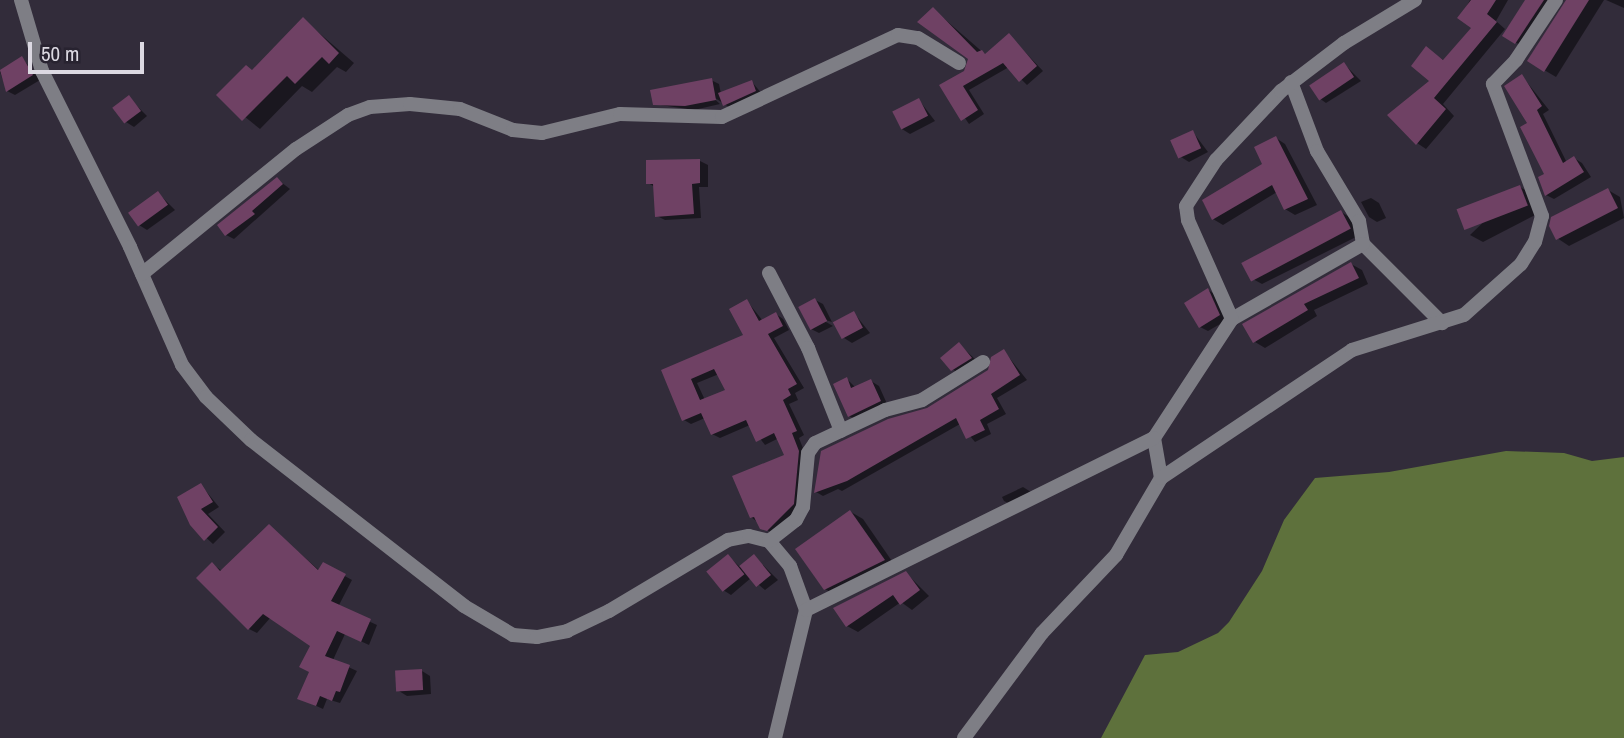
<!DOCTYPE html>
<style>
body{margin:0}
#map{position:relative;width:1624px;height:738px;overflow:hidden;background:#322c3a;font-family:"Archivo Narrow",sans-serif}
div>[style]{position:absolute}
.forest>*{inset:0;background:#5e713c}
.shadow>*{inset:0;background:#0007}
.building>*{inset:0;background:#6f4164;transform-origin:0 0}
.street>*{height:14px;margin:-7px;padding:0 7px;transform-origin:7px;border-radius:7px;background:#7e7e85}
span{translate:-50% -50%;white-space:nowrap;text-align:center;line-height:1.15;-webkit-text-stroke:7px #282330;paint-order:stroke}
.scale{position:absolute;left:28px;top:42px;width:116px;height:32px;box-sizing:border-box;border:4px solid #dcd9e2;border-top:0;padding-left:9px;font-size:21px;line-height:24px;white-space:nowrap;color:#dcd9e2;-webkit-text-stroke:5px #282330;paint-order:stroke}
</style>
<div id="map">
<div class="forest">
<i style="clip-path:polygon(1506px 451px,1564px 453px,1592px 461px,1624px 457px,1624px 738px,1101px 738px,1145px 655px,1178px 652px,1218px 633px,1229px 622px,1262px 571px,1284px 520px,1315px 478px,1389px 472px)"></i>
</div>
<div class="shadow">
<i style="clip-path:polygon(1470px 0,1508px 0,1496px 21px,1505px 29px,1443px 104px,1454px 116px,1426px 149px,1417px 143px,1431px 81px,1427px 49px,1445px 61px,1473px 28px,1460px 18px)"></i>
<i style="clip-path:polygon(1527px 0,1562px 0,1528px 50px,1504px 35px)"></i>
<i style="clip-path:polygon(1568px 0,1604px 0,1556px 77px,1529px 61px)"></i>
<i style="clip-path:polygon(1606px 0,1624px 0,1624px 8px)"></i>
<i style="clip-path:polygon(933px 9px,986px 55px,1009px 35px,1043px 71px,1027px 85px,1009px 67px,969px 90px,984px 114px,969px 124px,942px 85px,966px 72px,970px 58px)"></i>
<i style="clip-path:polygon(304px 20px,354px 63px,346px 72px,337px 67px,312px 92px,302px 86px,260px 129px,218px 95px,253px 71px)"></i>
<i style="clip-path:polygon(22px 58px,40px 80px,15px 95px,7px 91px,0 72px)"></i>
<i style="clip-path:polygon(1344px 64px,1361px 81px,1326px 103px,1319px 98px,1311px 85px)"></i>
<i style="clip-path:polygon(1522px 76px,1549px 110px,1543px 114px,1567px 163px,1574px 158px,1582px 163px,1591px 177px,1554px 199px,1546px 195px,1546px 175px,1529px 124px)"></i>
<i style="clip-path:polygon(711px 80px,719px 84px,721px 94px,752px 82px,763px 95px,732px 109px,709px 94px,720px 104px,694px 110px,654px 104px)"></i>
<i style="clip-path:polygon(129px 98px,147px 116px,134px 127px,126px 122px)"></i>
<i style="clip-path:polygon(919px 100px,935px 121px,910px 134px,902px 129px)"></i>
<i style="clip-path:polygon(1193px 132px,1208px 152px,1189px 162px,1181px 157px)"></i>
<i style="clip-path:polygon(1276px 138px,1285px 144px,1317px 205px,1295px 215px,1285px 209px,1277px 192px,1223px 225px,1213px 219px,1203px 202px,1265px 164px)"></i>
<i style="clip-path:polygon(700px 161px,708px 165px,708px 187px,699px 187px,701px 218px,665px 220px,657px 216px,655px 187px,648px 183px)"></i>
<i style="clip-path:polygon(277px 179px,290px 189px,234px 239px,226px 235px)"></i>
<i style="clip-path:polygon(1520px 187px,1532px 194px,1539px 213px,1483px 242px,1470px 235px)"></i>
<i style="clip-path:polygon(1608px 190px,1620px 197px,1624px 218px,1569px 246px,1557px 238px)"></i>
<i style="clip-path:polygon(158px 193px,175px 210px,147px 230px,139px 225px)"></i>
<i style="clip-path:polygon(1371px 198px,1379px 203px,1386px 218px,1377px 222px,1369px 217px,1361px 202px)"></i>
<i style="clip-path:polygon(1341px 212px,1351px 218px,1360px 235px,1262px 284px,1251px 278px)"></i>
<i style="clip-path:polygon(1351px 264px,1362px 270px,1368px 284px,1314px 310px,1317px 316px,1265px 348px,1255px 342px)"></i>
<i style="clip-path:polygon(1208px 290px,1216px 295px,1227px 320px,1208px 331px,1200px 327px)"></i>
<i style="clip-path:polygon(815px 300px,823px 304px,832px 322px,819px 318px,833px 326px,819px 333px,811px 329px)"></i>
<i style="clip-path:polygon(evenodd,747px 301px,763px 321px,776px 314px,783px 319px,789px 330px,774px 338px,804px 388px,795px 393px,798px 400px,789px 404px,804px 435px,799px 438px,806px 456px,801px 509px,770px 532px,751px 517px,787px 456px,779px 438px,765px 445px,750px 425px,720px 438px,712px 434px,705px 418px,691px 424px,684px 420px,664px 371px,746px 336px,747px 301px,719px 374px,727px 391px,705px 400px,697px 383px,719px 374px)"></i>
<i style="clip-path:polygon(854px 313px,870px 333px,852px 343px,844px 338px)"></i>
<i style="clip-path:polygon(959px 344px,978px 362px,960px 374px,952px 369px)"></i>
<i style="clip-path:polygon(1004px 351px,1027px 380px,997px 398px,1006px 414px,987px 424px,991px 434px,975px 442px,960px 424px,842px 491px,838px 489px,823px 496px,816px 492px,928px 410px,990px 371px)"></i>
<i style="clip-path:polygon(847px 379px,856px 388px,871px 381px,879px 386px,888px 406px,857px 420px,849px 416px)"></i>
<i style="clip-path:polygon(201px 485px,219px 507px,208px 514px,225px 532px,213px 544px,191px 524px)"></i>
<i style="clip-path:polygon(1023px 487px,1031px 492px,1012px 505px,1004px 501px,1002px 497px)"></i>
<i style="clip-path:polygon(851px 512px,863px 519px,896px 567px,837px 596px,825px 589px)"></i>
<i style="clip-path:polygon(269px 526px,320px 571px,323px 564px,352px 580px,338px 607px,377px 625px,369px 645px,345px 634px,333px 660px,357px 671px,340px 703px,327px 699px,323px 709px,299px 698px,311px 672px,312px 646px,271px 617px,257px 633px,249px 629px,212px 564px,222px 571px)"></i>
<i style="clip-path:polygon(728px 556px,740px 567px,754px 556px,778px 580px,765px 590px,751px 578px,731px 595px,723px 590px)"></i>
<i style="clip-path:polygon(906px 573px,929px 596px,912px 610px,901px 602px,858px 632px,847px 626px)"></i>
<i style="clip-path:polygon(422px 671px,430px 676px,431px 694px,407px 696px,399px 691px)"></i>
</div>
<div class="building">
<i style="clip-path:polygon(1471px 0,1496px 0,1487px 14px,1497px 22px,1434px 98px,1446px 109px,1416px 145px,1387px 115px,1429px 81px,1411px 66px,1426px 46px,1443px 60px,1471px 28px,1457px 18px)"></i>
<i style="clip-path:polygon(1525px 0,1544px 0,1515px 44px,1502px 36px)"></i>
<i style="clip-path:polygon(1566px 0,1589px 0,1544px 72px,1527px 61px)"></i>
<i style="clip-path:polygon(933px 7px,977px 52px,982px 50px,985px 54px,1009px 33px,1037px 66px,1019px 82px,1003px 63px,963px 86px,978px 110px,961px 121px,939px 85px,964px 71px,968px 59px,917px 22px)"></i>
<i style="clip-path:polygon(303px 17px,339px 53px,329px 64px,322px 57px,295px 84px,287px 76px,242px 121px,216px 95px,246px 65px,252px 70px)"></i>
<i style="clip-path:polygon(22px 56px,33px 75px,6px 92px,0 70px)"></i>
<i style="left:1344px;top:62px;width:18px;height:42px;rotate:56deg"></i>
<i style="clip-path:polygon(1522px 74px,1542px 106px,1537px 110px,1563px 163px,1574px 156px,1584px 172px,1545px 196px,1538px 177px,1544px 174px,1520px 127px,1527px 123px,1504px 86px)"></i>
<i style="clip-path:polygon(712px 78px,716px 100px,685px 106px,653px 105px,650px 90px)"></i>
<i style="clip-path:polygon(752px 80px,756px 91px,723px 106px,718px 93px)"></i>
<i style="left:129px;top:95px;width:20px;height:21px;rotate:53deg"></i>
<i style="left:919px;top:98px;width:20px;height:30px;rotate:63deg"></i>
<i style="left:1193px;top:130px;width:20px;height:25px;rotate:66deg"></i>
<i style="clip-path:polygon(1276px 136px,1308px 199px,1284px 210px,1272px 185px,1212px 220px,1202px 200px,1262px 164px,1254px 147px)"></i>
<i style="clip-path:polygon(700px 159px,700px 183px,692px 184px,694px 214px,655px 217px,653px 184px,646px 184px,646px 160px)"></i>
<i style="clip-path:polygon(277px 177px,283px 184px,252px 211px,255px 214px,225px 236px,217px 225px)"></i>
<i style="left:1520px;top:185px;width:22px;height:68px;rotate:69deg"></i>
<i style="clip-path:polygon(1608px 188px,1618px 208px,1556px 240px,1549px 226px,1551px 217px)"></i>
<i style="left:158px;top:191px;width:17px;height:37px;rotate:54deg"></i>
<i style="left:1341px;top:210px;width:21px;height:113px;rotate:62deg"></i>
<i style="clip-path:polygon(1351px 262px,1359px 278px,1304px 304px,1308px 310px,1253px 343px,1242px 324px)"></i>
<i style="clip-path:polygon(1208px 288px,1220px 315px,1199px 328px,1184px 303px)"></i>
<i style="left:815px;top:298px;width:26px;height:19px;rotate:62deg"></i>
<i style="clip-path:polygon(evenodd,747px 299px,759px 321px,776px 312px,783px 326px,768px 334px,797px 384px,788px 389px,791px 395px,783px 400px,797px 431px,792px 433px,799px 451px,794px 504px,767px 531px,760px 529px,754px 517px,750px 518px,732px 476px,784px 455px,774px 433px,756px 442px,746px 420px,711px 435px,701px 413px,682px 421px,661px 370px,743px 335px,729px 309px,747px 299px,714px 369px,725px 390px,700px 400px,691px 379px,714px 369px)"></i>
<i style="left:854px;top:311px;width:19px;height:24px;rotate:62deg"></i>
<i style="clip-path:polygon(959px 342px,972px 358px,951px 371px,940px 358px)"></i>
<i style="clip-path:polygon(1004px 349px,1020px 375px,991px 394px,999px 409px,980px 420px,985px 430px,966px 439px,956px 418px,847px 481px,814px 493px,821px 451px,888px 419px,927px 408px,988px 370px,991px 357px)"></i>
<i style="clip-path:polygon(847px 377px,851px 388px,871px 379px,881px 401px,848px 417px,833px 384px)"></i>
<i style="clip-path:polygon(201px 483px,213px 502px,201px 509px,218px 527px,204px 541px,190px 525px,177px 497px)"></i>
<i style="clip-path:polygon(850px 510px,885px 560px,824px 590px,795px 549px)"></i>
<i style="clip-path:polygon(269px 524px,318px 570px,323px 562px,346px 574px,331px 601px,371px 619px,361px 642px,337px 631px,325px 656px,350px 665px,340px 692px,336px 691px,332px 701px,320px 696px,316px 706px,297px 699px,309px 672px,299px 667px,310px 646px,263px 614px,248px 630px,196px 578px,212px 562px,220px 571px)"></i>
<i style="left:728px;top:554px;width:26px;height:28px;rotate:51deg"></i>
<i style="left:754px;top:554px;width:27px;height:19px;rotate:51deg"></i>
<i style="clip-path:polygon(906px 571px,920px 590px,900px 605px,893px 595px,846px 627px,833px 608px)"></i>
<i style="left:422px;top:669px;width:21px;height:27px;rotate:87deg"></i>
</div>
<div class="street">
<i style="left:21px;top:0;width:74px;rotate:73.5deg"></i>
<i style="left:42px;top:71px;width:197px;rotate:63.4deg"></i>
<i style="left:130px;top:247px;width:129px;rotate:66.2deg"></i>
<i style="left:182px;top:365px;width:40px;rotate:53deg"></i>
<i style="left:206px;top:397px;width:62px;rotate:43.7deg"></i>
<i style="left:251px;top:440px;width:270px;rotate:37.9deg"></i>
<i style="left:464px;top:606px;width:57px;rotate:30.6deg"></i>
<i style="left:513px;top:635px;width:24px;rotate:5deg"></i>
<i style="left:537px;top:637px;width:31px;rotate:-11deg"></i>
<i style="left:567px;top:631px;width:47px;rotate:-25.5deg"></i>
<i style="left:609px;top:611px;width:139px;rotate:-30.8deg"></i>
<i style="left:728px;top:540px;width:21px;rotate:-11deg"></i>
<i style="left:749px;top:536px;width:21px;rotate:14deg"></i>
<i style="left:769px;top:541px;width:33px;rotate:50deg"></i>
<i style="left:790px;top:566px;width:47px;rotate:70deg"></i>
<i style="left:806px;top:610px;width:132px;rotate:103.6deg"></i>
<i style="left:1291px;top:82px;width:74px;rotate:69.4deg"></i>
<i style="left:1317px;top:151px;width:82px;rotate:59deg"></i>
<i style="left:1359px;top:221px;width:23px;rotate:80deg"></i>
<i style="left:1363px;top:244px;width:112px;rotate:45deg"></i>
<i style="left:769px;top:273px;width:85px;rotate:62.5deg"></i>
<i style="left:808px;top:348px;width:89px;rotate:68.3deg"></i>
<i style="left:142px;top:274px;width:198px;rotate:-39.1deg"></i>
<i style="left:296px;top:149px;width:62px;rotate:-33.2deg"></i>
<i style="left:348px;top:115px;width:23px;rotate:-20deg"></i>
<i style="left:370px;top:107px;width:40px;rotate:-4.3deg"></i>
<i style="left:410px;top:104px;width:50px;rotate:5.7deg"></i>
<i style="left:460px;top:109px;width:57px;rotate:21.6deg"></i>
<i style="left:513px;top:130px;width:29px;rotate:6deg"></i>
<i style="left:542px;top:133px;width:80px;rotate:-13.7deg"></i>
<i style="left:620px;top:114px;width:102px;rotate:1.7deg"></i>
<i style="left:722px;top:117px;width:194px;rotate:-25deg"></i>
<i style="left:898px;top:35px;width:20px;rotate:9deg"></i>
<i style="left:918px;top:38px;width:48px;rotate:31.4deg"></i>
<i style="left:1232px;top:319px;width:151px;rotate:-29.8deg"></i>
<i style="left:1161px;top:478px;width:41px;rotate:-99.9deg"></i>
<i style="left:1154px;top:438px;width:142px;rotate:-56.8deg"></i>
<i style="left:1232px;top:319px;width:108px;rotate:-114deg"></i>
<i style="left:1188px;top:220px;width:14px;rotate:-98deg"></i>
<i style="left:1186px;top:206px;width:55px;rotate:-56.9deg"></i>
<i style="left:1216px;top:160px;width:95px;rotate:-46.7deg"></i>
<i style="left:1281px;top:91px;width:79px;rotate:-37.3deg"></i>
<i style="left:1344px;top:43px;width:83px;rotate:-31.2deg"></i>
<i style="left:769px;top:541px;width:34px;rotate:-38deg"></i>
<i style="left:796px;top:520px;width:15px;rotate:-62deg"></i>
<i style="left:803px;top:507px;width:54px;rotate:-84.7deg"></i>
<i style="left:808px;top:453px;width:12px;rotate:-55deg"></i>
<i style="left:815px;top:443px;width:77px;rotate:-25.2deg"></i>
<i style="left:885px;top:410px;width:38px;rotate:-15deg"></i>
<i style="left:922px;top:400px;width:72px;rotate:-31.9deg"></i>
<i style="left:806px;top:610px;width:388px;rotate:-26.3deg"></i>
<i style="left:964px;top:738px;width:131px;rotate:-53.4deg"></i>
<i style="left:1042px;top:633px;width:108px;rotate:-46.5deg"></i>
<i style="left:1116px;top:555px;width:89px;rotate:-59.7deg"></i>
<i style="left:1161px;top:478px;width:230px;rotate:-33.8deg"></i>
<i style="left:1352px;top:350px;width:117px;rotate:-17.4deg"></i>
<i style="left:1464px;top:315px;width:76px;rotate:-41.8deg"></i>
<i style="left:1521px;top:264px;width:26px;rotate:-58deg"></i>
<i style="left:1535px;top:242px;width:27px;rotate:-75deg"></i>
<i style="left:1542px;top:216px;width:141px;rotate:-110.4deg"></i>
<i style="left:1493px;top:84px;width:33px;rotate:-46deg"></i>
<i style="left:1516px;top:60px;width:72px;rotate:-56.3deg"></i>
</div>
<div class="scale">50 m</div>
</div>
